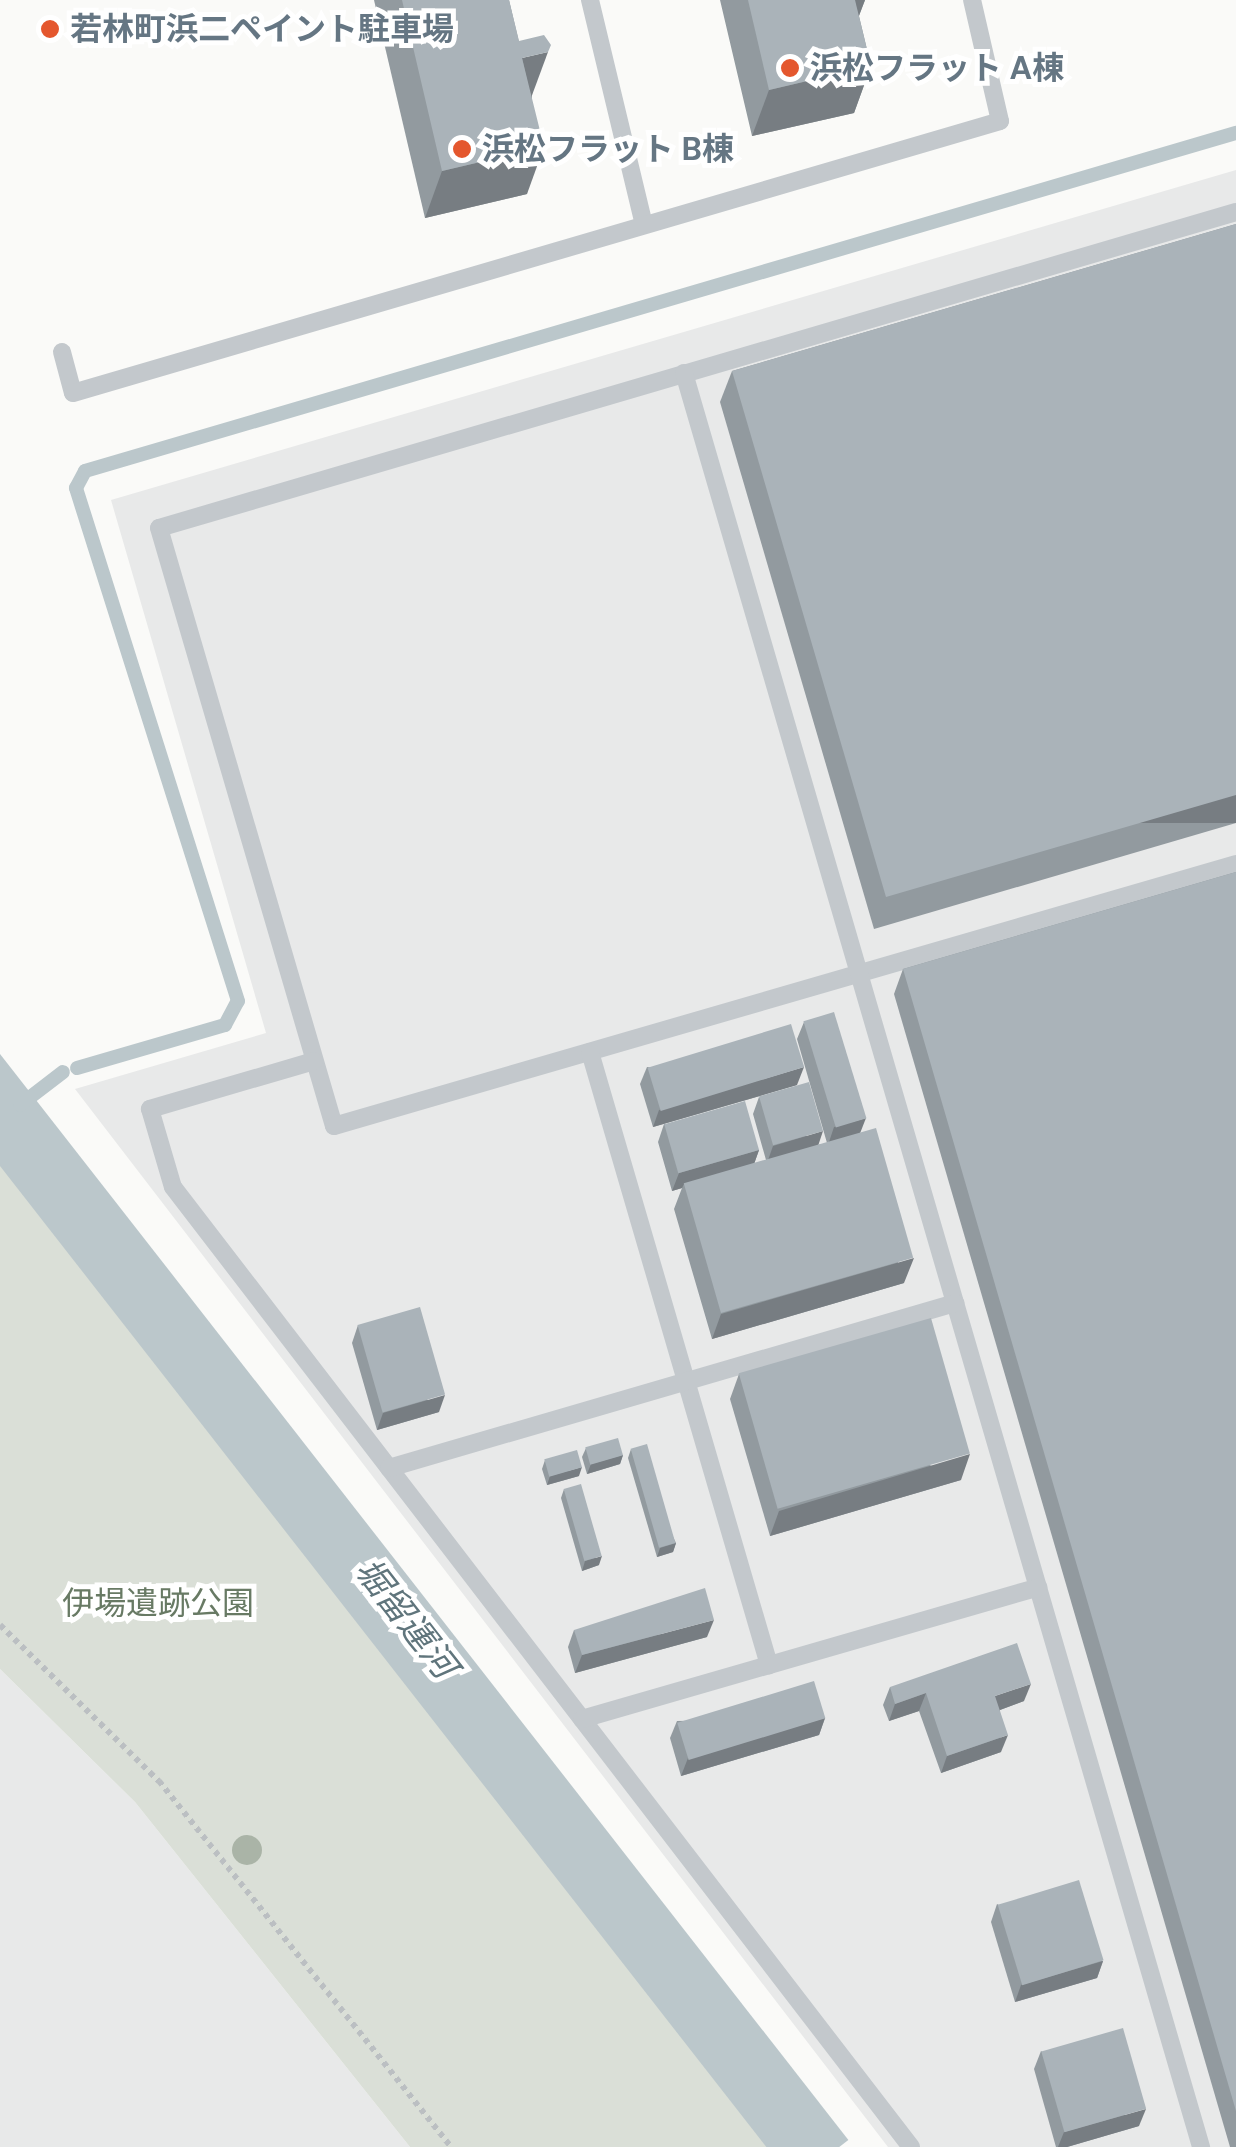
<!DOCTYPE html>
<meta charset="utf-8">
<style>
body{margin:0}
#map{position:relative;width:1236px;height:2147px;overflow:hidden;background:#fafaf8;font-family:"DM Sans","Noto Sans JP",sans-serif}
div>[style]{position:absolute}
.built>*{inset:0;background:#e8e9e9}
.green>*{inset:0;background:#dadfd7}
.water>*{inset:0;background:#bbc7cb;transform-origin:0 0}
.stream>*{height:14px;margin:-7px;padding:0 7px;transform-origin:7px;border-radius:7px;background:#bbc7cb}
.path>*{height:6px;margin-top:-3px;transform-origin:0;background:repeating-linear-gradient(90deg,#bbbfc2 0 5px,transparent 0 10px)}
.lane>*{height:18px;margin:-9px;padding:0 9px;transform-origin:9px;border-radius:9px;background:#c3c8cc}
.trees>*{width:30px;height:30px;margin:-15px;border-radius:50%;background:#aab4a7}
.wall>*{inset:0;background:#929a9f}
.shaded-wall>*{inset:0;background:#777d82;transform-origin:0 0}
.building>*{inset:0;background:#aab3b9;transform-origin:0 0}
.dots>*{width:28px;height:28px;translate:-50% -50%;box-sizing:border-box;border:5px solid #fff;border-radius:50%}
span{translate:-50% -50%;white-space:nowrap;text-align:center;line-height:1.15;-webkit-text-stroke:10px #fff;paint-order:stroke}
.poi-label{font-size:32px;color:#657683;font-weight:700}
.left{translate:0 -50%;text-align:left}
.park-label{font-size:32px;color:#687a64}
.water-label{font-size:35px;color:#60757c;font-style:italic}
</style>
<div id="map">
<div class="built">
<i style="clip-path:polygon(1236px 170px,1236px 2147px,888px 2147px,75px 1089px,266px 1033px,111px 500px)"></i>
<i style="clip-path:polygon(0 1669px,135px 1802px,410px 2147px,0 2147px)"></i>
</div>
<div class="green">
<i style="clip-path:polygon(0 1140px,773px 2147px,410px 2147px,135px 1802px,0 1669px)"></i>
</div>
<div class="water">
<i style="left:0;top:1054px;width:1378px;height:69px;rotate:52deg"></i>
</div>
<div class="stream">
<i style="left:77px;top:1068px;width:154px;rotate:-16.2deg"></i>
<i style="left:225px;top:1025px;width:27px;rotate:-62deg"></i>
<i style="left:238px;top:1001px;width:538px;rotate:-107.53deg"></i>
<i style="left:76px;top:488px;width:19px;rotate:-62deg"></i>
<i style="left:85px;top:471px;width:1200px;rotate:-16.37deg"></i>
<i style="left:20px;top:1105px;width:54px;rotate:-37.5deg"></i>
</div>
<div class="path">
<i style="left:0;top:1625px;width:223px;rotate:44.5deg"></i>
<i style="left:159px;top:1781px;width:468px;rotate:51.4deg"></i>
</div>
<div class="lane">
<i style="left:590px;top:0;width:231px;rotate:76.5deg"></i>
<i style="left:1236px;top:212px;width:1122px;rotate:163.65deg"></i>
<i style="left:159px;top:528px;width:623px;rotate:73.69deg"></i>
<i style="left:334px;top:1126px;width:939px;rotate:-16.2deg"></i>
<i style="left:62px;top:352px;width:42px;rotate:75deg"></i>
<i style="left:73px;top:393px;width:966px;rotate:-16.35deg"></i>
<i style="left:1000px;top:121px;width:124px;rotate:-103deg"></i>
<i style="left:684px;top:373px;width:1848px;rotate:73.75deg"></i>
<i style="left:590px;top:1052px;width:639px;rotate:73.72deg"></i>
<i style="left:314px;top:1061px;width:171px;rotate:163.7deg"></i>
<i style="left:150px;top:1109px;width:81px;rotate:73.6deg"></i>
<i style="left:173px;top:1187px;width:1211px;rotate:52.45deg"></i>
<i style="left:389px;top:1468px;width:590px;rotate:-16.25deg"></i>
<i style="left:582px;top:1719px;width:475px;rotate:-16.1deg"></i>
</div>
<div class="trees">
<i style="left:247px;top:1850px"></i>
</div>
<div class="wall">
<i style="clip-path:polygon(374px 0,509px 0,532px 97px,527px 194px,425px 218px)"></i>
<i style="clip-path:polygon(720px 0,865px 0,859px 16px,871px 66px,854px 113px,752px 136px)"></i>
<i style="clip-path:polygon(1236px 224px,1236px 823px,874px 929px,720px 402px,732px 371px)"></i>
<i style="clip-path:polygon(1236px 872px,1236px 2147px,1230px 2147px,894px 994px,903px 969px)"></i>
<i style="clip-path:polygon(804px 1022px,860px 1133px,904px 1283px,712px 1339px,674px 1209px,682px 1188px,672px 1191px,658px 1142px,664px 1124px,759px 1150px,754px 1164px,766px 1160px,753px 1114px,759px 1097px,818px 1145px,827px 1143px,797px 1039px)"></i>
<i style="clip-path:polygon(647px 1067px,797px 1085px,653px 1127px,640px 1084px)"></i>
<i style="clip-path:polygon(358px 1325px,439px 1412px,377px 1430px,352px 1343px)"></i>
<i style="clip-path:polygon(739px 1374px,961px 1480px,770px 1536px,730px 1399px)"></i>
<i style="clip-path:polygon(586px 1448px,623px 1455px,620px 1464px,587px 1474px,582px 1457px)"></i>
<i style="clip-path:polygon(631px 1449px,676px 1543px,673px 1552px,657px 1557px,628px 1458px)"></i>
<i style="clip-path:polygon(545px 1460px,579px 1476px,547px 1485px,542px 1469px)"></i>
<i style="clip-path:polygon(564px 1489px,599px 1565px,582px 1571px,561px 1498px)"></i>
<i style="clip-path:polygon(574px 1630px,707px 1637px,575px 1673px,568px 1647px)"></i>
<i style="clip-path:polygon(890px 1687px,1024px 1701px,1000px 1710px,1001px 1752px,941px 1773px,919px 1711px,889px 1721px,883px 1705px)"></i>
<i style="clip-path:polygon(825px 1718px,819px 1735px,681px 1776px,670px 1738px,677px 1721px)"></i>
<i style="clip-path:polygon(997px 1904px,1103px 1961px,1097px 1978px,1015px 2002px,991px 1922px)"></i>
<i style="clip-path:polygon(1041px 2051px,1139px 2126px,1067px 2147px,1056px 2147px,1034px 2069px)"></i>
</div>
<div class="shaded-wall">
<i style="clip-path:polygon(842px 0,865px 0,858px 18px)"></i>
<i style="clip-path:polygon(548px 52px,531px 98px,522px 58px)"></i>
<i style="clip-path:polygon(871px 66px,854px 113px,752px 136px,769px 90px)"></i>
<i style="clip-path:polygon(544px 147px,527px 194px,425px 218px,442px 171px)"></i>
<i style="left:1236px;top:795px;width:28px;height:365px;rotate:90deg"></i>
<i style="clip-path:polygon(804px 1067px,797px 1085px,653px 1127px,659px 1110px)"></i>
<i style="clip-path:polygon(866px 1118px,859px 1136px,828px 1145px,834px 1127px)"></i>
<i style="clip-path:polygon(823px 1131px,817px 1149px,767px 1163px,773px 1146px)"></i>
<i style="clip-path:polygon(759px 1150px,753px 1167px,684px 1184px,682px 1188px,672px 1191px,679px 1173px)"></i>
<i style="clip-path:polygon(914px 1258px,904px 1283px,712px 1339px,721px 1314px)"></i>
<i style="clip-path:polygon(445px 1395px,439px 1412px,377px 1430px,383px 1413px)"></i>
<i style="clip-path:polygon(970px 1454px,961px 1480px,770px 1536px,779px 1511px)"></i>
<i style="clip-path:polygon(623px 1455px,620px 1464px,587px 1474px,591px 1464px)"></i>
<i style="clip-path:polygon(582px 1467px,579px 1476px,547px 1485px,550px 1476px)"></i>
<i style="clip-path:polygon(676px 1543px,673px 1552px,657px 1557px,660px 1548px)"></i>
<i style="clip-path:polygon(602px 1556px,599px 1565px,582px 1571px,585px 1561px)"></i>
<i style="clip-path:polygon(714px 1620px,707px 1637px,575px 1673px,582px 1655px)"></i>
<i style="clip-path:polygon(1031px 1684px,1024px 1701px,989px 1714px,995px 1696px)"></i>
<i style="clip-path:polygon(926px 1693px,919px 1711px,889px 1721px,895px 1704px)"></i>
<i style="clip-path:polygon(825px 1718px,819px 1735px,681px 1776px,688px 1758px)"></i>
<i style="clip-path:polygon(1008px 1735px,1001px 1752px,941px 1773px,947px 1756px)"></i>
<i style="clip-path:polygon(1103px 1961px,1097px 1978px,1015px 2002px,1021px 1985px)"></i>
<i style="clip-path:polygon(1146px 2109px,1139px 2126px,1067px 2147px,1058px 2147px,1064px 2132px)"></i>
</div>
<div class="building">
<i style="clip-path:polygon(402px 0,509px 0,519px 41px,544px 35px,551px 45px,548px 52px,522px 58px,544px 147px,442px 171px)"></i>
<i style="clip-path:polygon(748px 0,855px 0,871px 66px,769px 90px)"></i>
<i style="clip-path:polygon(1236px 224px,1236px 795px,886px 897px,732px 371px)"></i>
<i style="clip-path:polygon(1236px 872px,1236px 2111px,903px 969px)"></i>
<i style="left:834px;top:1012px;width:111px;height:32px;rotate:73deg"></i>
<i style="left:791px;top:1024px;width:45px;height:150px;rotate:73deg"></i>
<i style="left:809px;top:1082px;width:51px;height:52px;rotate:74deg"></i>
<i style="left:745px;top:1101px;width:51px;height:84px;rotate:74deg"></i>
<i style="left:876px;top:1128px;width:135px;height:200px;rotate:74deg"></i>
<i style="left:420px;top:1307px;width:91px;height:65px;rotate:74deg"></i>
<i style="left:931px;top:1318px;width:141px;height:200px;rotate:74deg"></i>
<i style="left:618px;top:1438px;width:18px;height:34px;rotate:74deg"></i>
<i style="left:647px;top:1444px;width:103px;height:17px;rotate:74deg"></i>
<i style="left:577px;top:1450px;width:18px;height:34px;rotate:74deg"></i>
<i style="left:581px;top:1484px;width:75px;height:18px;rotate:74deg"></i>
<i style="clip-path:polygon(705px 1588px,714px 1620px,582px 1655px,574px 1630px)"></i>
<i style="clip-path:polygon(1017px 1643px,1031px 1684px,995px 1696px,1008px 1735px,947px 1756px,926px 1693px,895px 1704px,890px 1687px)"></i>
<i style="left:814px;top:1681px;width:39px;height:143px;rotate:73deg"></i>
<i style="left:1079px;top:1880px;width:84px;height:85px;rotate:73deg"></i>
<i style="left:1123px;top:2028px;width:84px;height:85px;rotate:74deg"></i>
</div>
<div class="dots">
<i style="left:50px;top:29px;background:#e4572e"></i>
<i style="left:790px;top:68px;background:#e4572e"></i>
<i style="left:462px;top:149px;background:#e4572e"></i>
</div>
<div class="poi-label">
<span class="left" style="left:70px;top:29px">若林町浜二ペイント駐車場</span>
<span class="left" style="left:810px;top:68px">浜松フラット A棟</span>
<span class="left" style="left:482px;top:149px">浜松フラット B棟</span>
</div>
<div class="park-label">
<span style="left:158px;top:1603px">伊場遺跡公園</span>
</div>
<div class="water-label">
<span style="left:406px;top:1618px;rotate:52deg">堀留運河</span>
</div>
</div>
